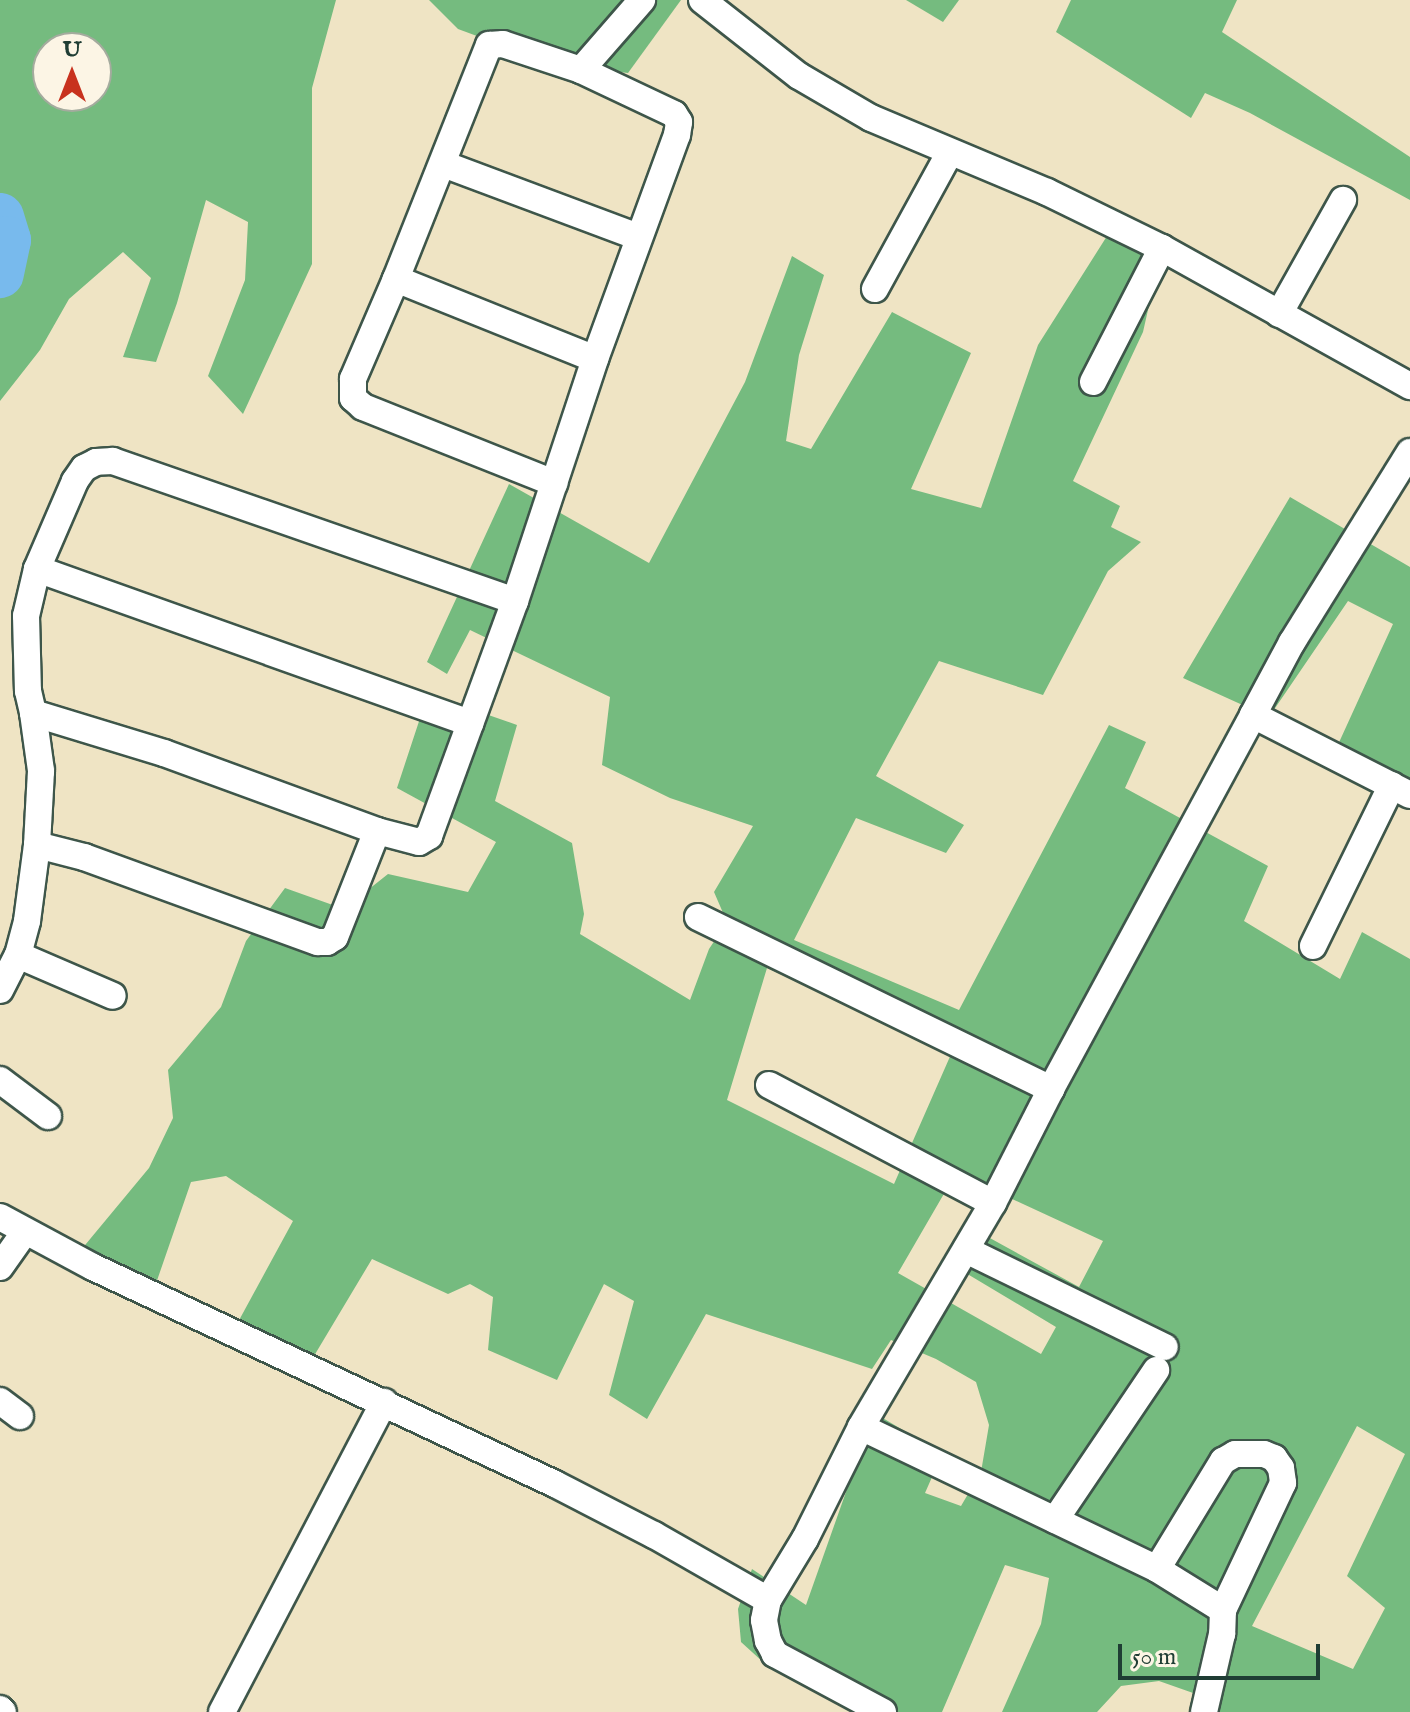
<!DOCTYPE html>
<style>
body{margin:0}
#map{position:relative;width:1410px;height:1712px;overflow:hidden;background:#efe4c4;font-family:"IM FELL English",serif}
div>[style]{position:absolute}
.forest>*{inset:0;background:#75bb7f}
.river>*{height:48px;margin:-24px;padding:0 24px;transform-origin:24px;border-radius:24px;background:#78baed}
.roads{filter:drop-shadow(2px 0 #3e564a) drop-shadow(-2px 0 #3e564a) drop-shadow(0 2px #3e564a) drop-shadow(0 -2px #3e564a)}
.street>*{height:26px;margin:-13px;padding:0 13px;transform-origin:13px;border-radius:13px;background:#fff}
span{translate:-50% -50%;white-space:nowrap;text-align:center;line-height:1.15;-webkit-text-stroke:6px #fcf5e5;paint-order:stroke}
.north{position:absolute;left:32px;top:32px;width:80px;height:80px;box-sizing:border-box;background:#fcf5e5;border:2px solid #a4ab9e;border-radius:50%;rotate:0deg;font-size:22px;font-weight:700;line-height:32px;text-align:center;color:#1f3d34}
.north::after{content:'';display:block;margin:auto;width:28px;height:36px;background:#c8321e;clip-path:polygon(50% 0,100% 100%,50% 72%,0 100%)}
.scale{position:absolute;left:1118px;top:1644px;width:202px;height:36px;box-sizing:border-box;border:4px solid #1f3d34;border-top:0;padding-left:10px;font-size:24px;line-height:28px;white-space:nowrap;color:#1f3d34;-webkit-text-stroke:6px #fcf5e5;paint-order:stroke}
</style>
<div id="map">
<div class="forest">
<i style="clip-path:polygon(evenodd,0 0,336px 0,312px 88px,312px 264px,243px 414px,208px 376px,245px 280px,248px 222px,206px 200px,177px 303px,156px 362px,123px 357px,151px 278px,123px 252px,69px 299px,40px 350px,0 401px,0 0,48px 48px,96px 48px,96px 96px,48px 96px,48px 48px)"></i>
<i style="clip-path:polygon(429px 0,681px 0,628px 73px,553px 64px,458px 29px)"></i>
<i style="clip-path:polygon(906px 0,959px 0,943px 22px)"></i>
<i style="clip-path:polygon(1071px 0,1237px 0,1222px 32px,1410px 157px,1410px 200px,1250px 113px,1205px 93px,1191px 118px,1056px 32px)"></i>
<i style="clip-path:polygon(evenodd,1114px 225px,1162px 248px,1143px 332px,1073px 481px,1120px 506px,1111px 527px,1141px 542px,1108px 571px,1043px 695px,939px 661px,876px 776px,964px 825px,946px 853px,856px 818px,794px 940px,959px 1010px,1109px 725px,1146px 742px,1125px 788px,1268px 866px,1244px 921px,1340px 979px,1362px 932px,1410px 959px,1410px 1712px,1209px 1712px,1213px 1700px,1159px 1681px,1121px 1686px,1097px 1712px,1002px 1712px,1041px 1624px,1049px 1578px,1005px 1565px,942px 1712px,854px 1712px,763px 1662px,741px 1642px,738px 1609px,752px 1569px,806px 1605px,852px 1475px,881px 1417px,923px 1442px,936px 1468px,925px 1493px,961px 1506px,981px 1472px,989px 1425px,976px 1382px,936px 1359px,891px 1340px,872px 1369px,706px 1314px,647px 1419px,609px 1395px,634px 1301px,604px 1284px,557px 1380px,488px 1350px,493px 1297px,470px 1284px,448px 1294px,372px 1259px,305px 1371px,231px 1335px,293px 1221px,226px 1176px,191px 1182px,152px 1295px,71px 1262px,149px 1168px,173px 1118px,168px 1070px,221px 1007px,246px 941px,285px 888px,344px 909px,388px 874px,468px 892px,496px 842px,397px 788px,428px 694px,517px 725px,495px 801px,572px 843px,584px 914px,580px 934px,690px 1000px,709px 949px,727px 922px,714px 892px,753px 826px,670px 798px,602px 765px,610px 697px,470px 630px,447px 674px,427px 662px,509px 484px,649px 563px,745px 382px,792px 256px,824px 275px,799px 355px,786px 441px,811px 449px,892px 312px,971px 353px,911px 489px,981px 508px,1038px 345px,1114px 225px,767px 968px,952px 1052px,894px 1184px,727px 1100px,767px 968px,1114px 225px,956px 1173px,1103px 1241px,1079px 1287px,968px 1226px,949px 1263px,1056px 1327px,1041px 1354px,898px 1273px,956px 1173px,1114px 225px,1357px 1426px,1405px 1454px,1347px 1576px,1385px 1608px,1353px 1669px,1252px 1626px,1357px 1426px)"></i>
<i style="clip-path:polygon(1290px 497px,1410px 567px,1410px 789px,1336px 749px,1393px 624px,1348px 601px,1269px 717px,1183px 678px)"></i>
</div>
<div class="river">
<i style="left:0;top:217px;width:24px;rotate:73deg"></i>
<i style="left:7px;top:240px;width:35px;rotate:102deg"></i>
</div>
<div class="roads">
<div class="street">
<i style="left:702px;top:0;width:123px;rotate:38.1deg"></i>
<i style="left:799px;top:76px;width:83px;rotate:30.3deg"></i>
<i style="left:871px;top:118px;width:191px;rotate:22.8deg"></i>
<i style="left:1047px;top:192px;width:128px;rotate:26deg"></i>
<i style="left:1162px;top:248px;width:284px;rotate:29.1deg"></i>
<i style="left:581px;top:70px;width:93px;rotate:-48.9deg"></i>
<i style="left:443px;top:164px;width:208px;rotate:20.5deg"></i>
<i style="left:396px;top:279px;width:109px;rotate:113.3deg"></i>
<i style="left:353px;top:379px;width:19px;rotate:90deg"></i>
<i style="left:353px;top:398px;width:13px;rotate:42deg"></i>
<i style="left:363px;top:407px;width:206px;rotate:21.7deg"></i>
<i style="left:875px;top:289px;width:156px;rotate:-61.3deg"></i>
<i style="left:1279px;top:314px;width:131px;rotate:-60.7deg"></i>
<i style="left:1093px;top:382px;width:151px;rotate:-62.8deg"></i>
<i style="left:1410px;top:452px;width:224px;rotate:121.8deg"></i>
<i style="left:1292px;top:642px;width:83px;rotate:118.1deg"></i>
<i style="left:1253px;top:715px;width:176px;rotate:27deg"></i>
<i style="left:37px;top:569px;width:460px;rotate:19.6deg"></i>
<i style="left:515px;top:601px;width:426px;rotate:-160.8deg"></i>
<i style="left:113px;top:461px;width:17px;rotate:177deg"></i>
<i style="left:96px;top:462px;width:13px;rotate:153deg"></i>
<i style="left:84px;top:468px;width:16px;rotate:125deg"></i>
<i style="left:75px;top:481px;width:96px;rotate:113.4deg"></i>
<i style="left:37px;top:569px;width:48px;rotate:103.2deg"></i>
<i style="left:26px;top:616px;width:75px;rotate:88.5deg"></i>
<i style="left:28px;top:691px;width:23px;rotate:77deg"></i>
<i style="left:33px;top:713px;width:137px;rotate:17deg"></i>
<i style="left:164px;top:753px;width:227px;rotate:20.1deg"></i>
<i style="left:377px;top:831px;width:43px;rotate:14.7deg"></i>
<i style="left:419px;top:842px;width:12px;rotate:-31deg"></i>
<i style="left:429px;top:836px;width:250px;rotate:-69.9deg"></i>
<i style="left:515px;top:601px;width:255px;rotate:-71.7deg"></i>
<i style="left:595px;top:359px;width:239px;rotate:-69.9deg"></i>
<i style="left:677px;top:135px;width:13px;rotate:-81deg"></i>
<i style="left:679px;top:122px;width:9px;rotate:-122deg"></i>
<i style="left:674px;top:114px;width:103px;rotate:-154.7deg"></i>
<i style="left:581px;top:70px;width:82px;rotate:-161.6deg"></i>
<i style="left:503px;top:44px;width:14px;rotate:176deg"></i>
<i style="left:489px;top:45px;width:252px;rotate:111.7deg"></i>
<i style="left:396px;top:279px;width:214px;rotate:21.9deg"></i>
<i style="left:33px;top:713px;width:59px;rotate:82.1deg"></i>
<i style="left:41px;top:771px;width:74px;rotate:93.1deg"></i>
<i style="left:698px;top:917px;width:393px;rotate:26deg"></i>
<i style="left:1313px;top:946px;width:179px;rotate:-63.9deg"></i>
<i style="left:18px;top:955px;width:103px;rotate:23.3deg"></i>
<i style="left:0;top:990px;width:39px;rotate:-63deg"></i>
<i style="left:18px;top:955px;width:35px;rotate:-75deg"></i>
<i style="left:27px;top:921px;width:77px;rotate:-82.5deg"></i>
<i style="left:37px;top:845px;width:49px;rotate:14.3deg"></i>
<i style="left:84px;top:857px;width:249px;rotate:20deg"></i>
<i style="left:318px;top:942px;width:9px"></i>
<i style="left:327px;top:942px;width:9px;rotate:-32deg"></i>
<i style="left:335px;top:937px;width:114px;rotate:-68.4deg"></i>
<i style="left:0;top:1080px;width:60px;rotate:36.9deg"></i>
<i style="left:769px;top:1085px;width:253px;rotate:27.8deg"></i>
<i style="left:0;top:1217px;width:106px;rotate:28.3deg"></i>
<i style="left:93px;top:1267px;width:510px;rotate:25.16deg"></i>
<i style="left:555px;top:1484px;width:111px;rotate:27.3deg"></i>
<i style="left:654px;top:1535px;width:131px;rotate:29.7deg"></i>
<i style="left:966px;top:1250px;width:221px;rotate:26deg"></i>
<i style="left:0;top:1267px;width:42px;rotate:-54.8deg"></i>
<i style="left:0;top:1401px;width:25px;rotate:37deg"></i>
<i style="left:861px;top:1427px;width:328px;rotate:25.6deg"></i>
<i style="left:1157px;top:1569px;width:127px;rotate:-58.6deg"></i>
<i style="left:1223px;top:1461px;width:14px;rotate:-30deg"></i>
<i style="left:1235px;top:1454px;width:29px"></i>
<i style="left:1264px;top:1454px;width:11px;rotate:22deg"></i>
<i style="left:1274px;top:1458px;width:12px;rotate:55deg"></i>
<i style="left:1281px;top:1468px;width:15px;rotate:82deg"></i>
<i style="left:1283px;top:1483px;width:140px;rotate:115.3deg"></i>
<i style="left:1055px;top:1520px;width:181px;rotate:-56deg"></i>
<i style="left:1157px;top:1569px;width:78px;rotate:31.8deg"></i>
<i style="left:1223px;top:1610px;width:24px;rotate:92deg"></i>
<i style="left:1222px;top:1634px;width:80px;rotate:103deg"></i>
<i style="left:0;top:1709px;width:4px;rotate:45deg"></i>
<i style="left:222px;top:1712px;width:350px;rotate:-62.4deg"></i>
<i style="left:883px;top:1712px;width:123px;rotate:-151.8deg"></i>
<i style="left:775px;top:1654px;width:15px;rotate:-118deg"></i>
<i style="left:768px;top:1641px;width:21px;rotate:-101deg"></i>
<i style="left:764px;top:1620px;width:20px;rotate:-79deg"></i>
<i style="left:768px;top:1600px;width:71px;rotate:-58.8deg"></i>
<i style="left:805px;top:1539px;width:125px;rotate:-63.4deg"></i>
<i style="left:861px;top:1427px;width:260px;rotate:-59.5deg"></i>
<i style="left:993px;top:1203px;width:128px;rotate:-63deg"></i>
<i style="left:1051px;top:1089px;width:425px;rotate:-61.6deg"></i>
</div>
</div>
<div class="north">U</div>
<div class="scale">50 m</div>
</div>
